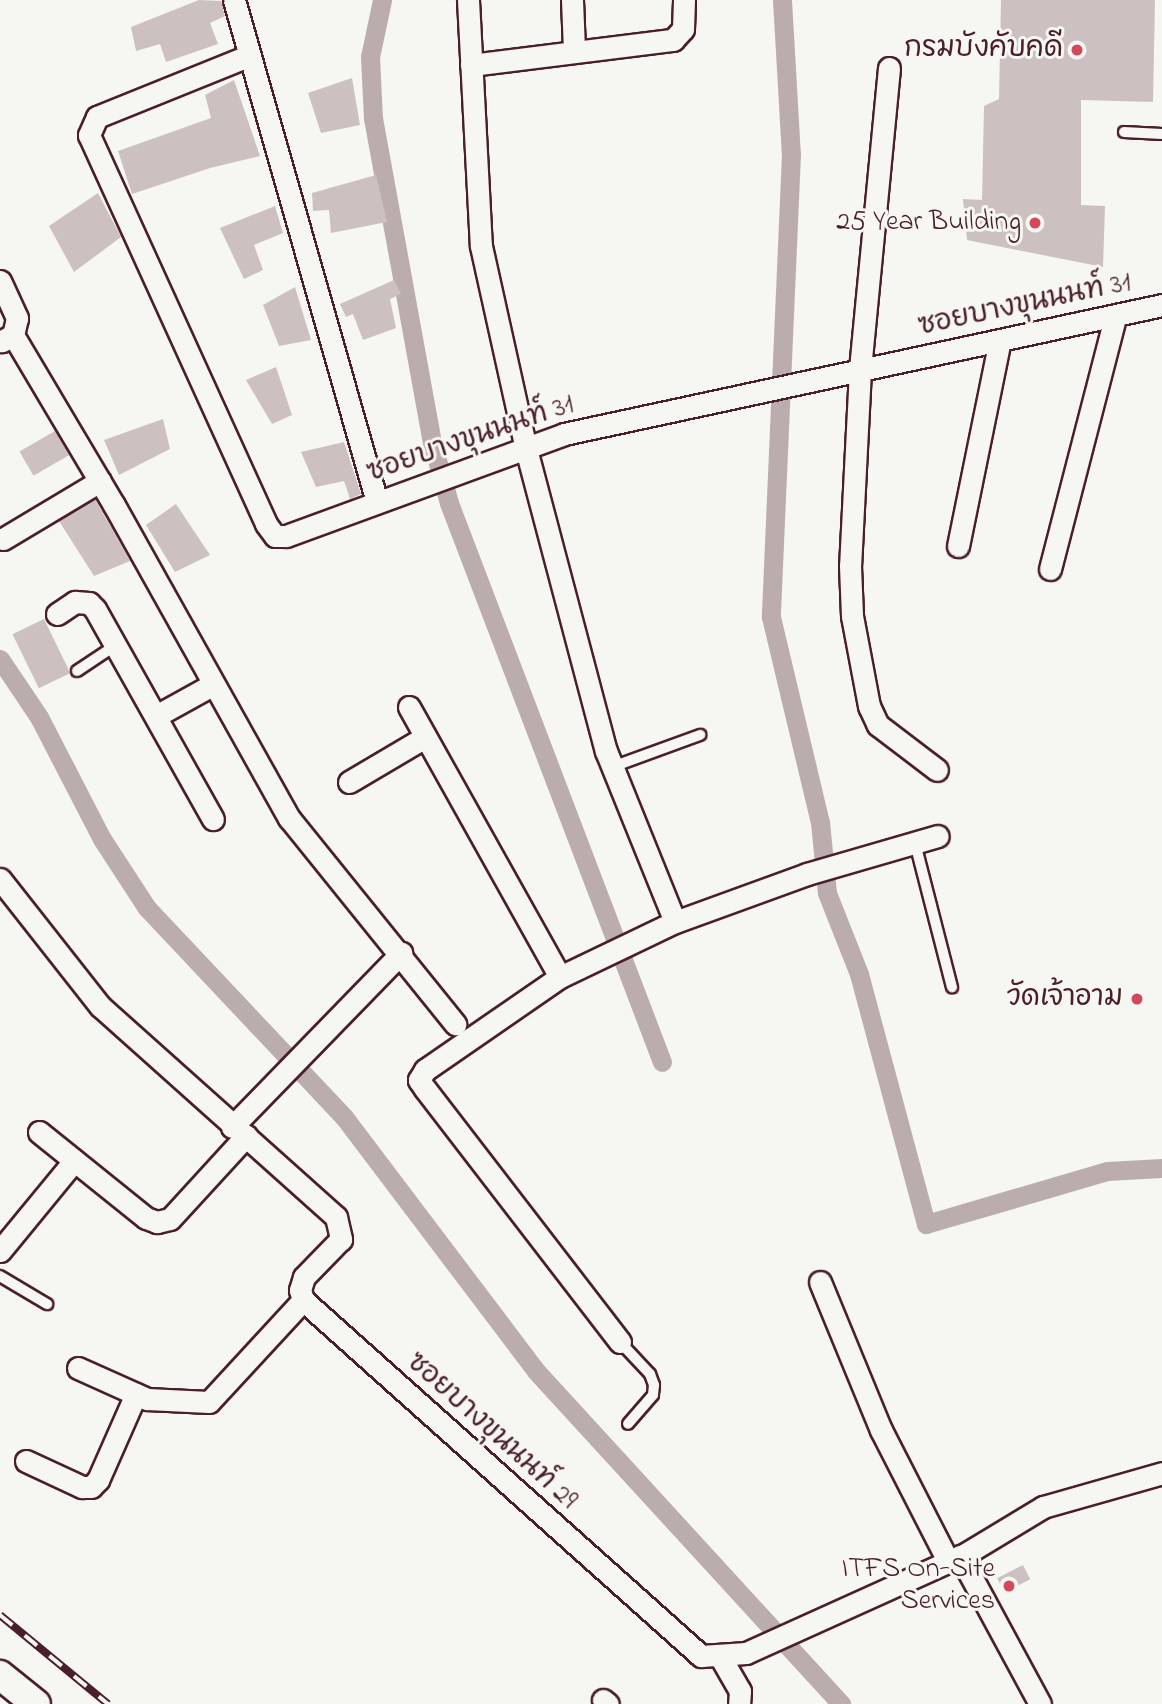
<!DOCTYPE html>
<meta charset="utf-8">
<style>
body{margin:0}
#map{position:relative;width:1162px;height:1704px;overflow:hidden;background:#f6f6f2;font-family:"Indie Flower","Playpen Sans Thai",sans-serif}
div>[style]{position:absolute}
.canal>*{height:19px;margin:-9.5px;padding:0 9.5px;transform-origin:9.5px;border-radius:9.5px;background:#bbadae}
.building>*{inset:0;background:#ccc1c0;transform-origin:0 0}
.roads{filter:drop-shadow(2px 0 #4a1f2b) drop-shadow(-2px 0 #4a1f2b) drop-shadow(0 2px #4a1f2b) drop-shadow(0 -2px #4a1f2b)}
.service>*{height:10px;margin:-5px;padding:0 5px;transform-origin:5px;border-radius:5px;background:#f6f6f2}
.minor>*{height:21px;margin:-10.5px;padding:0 10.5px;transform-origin:10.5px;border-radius:10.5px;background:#f6f6f2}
.secondary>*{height:28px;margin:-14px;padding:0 14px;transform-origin:14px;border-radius:14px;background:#f6f6f2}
.rail>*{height:8px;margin-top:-4px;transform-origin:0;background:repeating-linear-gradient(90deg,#f6f6f2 0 16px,#4a1f2b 0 32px);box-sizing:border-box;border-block:2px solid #4a1f2b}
.dots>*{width:19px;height:19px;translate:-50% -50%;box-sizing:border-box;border:4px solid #f6f6f2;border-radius:50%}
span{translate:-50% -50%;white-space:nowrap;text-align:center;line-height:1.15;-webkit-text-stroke:6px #f6f6f2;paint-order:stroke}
.poi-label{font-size:28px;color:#4a1f2b}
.right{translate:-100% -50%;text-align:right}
.street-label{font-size:28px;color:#4a1f2b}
</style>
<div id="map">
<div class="canal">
<i style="left:382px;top:0;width:58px;rotate:101.9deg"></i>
<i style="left:370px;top:57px;width:61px;rotate:87.2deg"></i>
<i style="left:373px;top:118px;width:329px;rotate:79.7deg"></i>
<i style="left:432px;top:442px;width:63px;rotate:74.4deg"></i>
<i style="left:449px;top:503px;width:598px;rotate:69.14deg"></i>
<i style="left:782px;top:0;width:154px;rotate:86.7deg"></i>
<i style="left:791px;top:154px;width:463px;rotate:92.5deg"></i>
<i style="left:771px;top:617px;width:211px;rotate:76.6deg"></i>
<i style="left:820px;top:822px;width:71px;rotate:84.4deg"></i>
<i style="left:827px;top:893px;width:87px;rotate:68.4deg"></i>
<i style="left:859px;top:974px;width:259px;rotate:75deg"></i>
<i style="left:926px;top:1224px;width:189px;rotate:-16.3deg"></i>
<i style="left:1107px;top:1171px;width:55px;rotate:-3.1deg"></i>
<i style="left:0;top:659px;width:70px;rotate:56.1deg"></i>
<i style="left:39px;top:717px;width:137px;rotate:62.7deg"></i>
<i style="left:102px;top:839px;width:82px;rotate:56.9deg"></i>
<i style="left:147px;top:908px;width:287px;rotate:46.7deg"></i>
<i style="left:344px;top:1117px;width:318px;rotate:52.9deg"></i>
<i style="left:536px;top:1371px;width:452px;rotate:47.5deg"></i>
</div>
<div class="building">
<i style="clip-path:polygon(199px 0,221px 1px,225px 16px,210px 23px,218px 44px,166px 62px,160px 44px,136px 51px,131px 27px)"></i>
<i style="clip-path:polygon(1001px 0,1155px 0,1153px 102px,1081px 100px,1081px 205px,1105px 206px,1103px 267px,967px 240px,963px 199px,982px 200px,984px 106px,999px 99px)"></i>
<i style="clip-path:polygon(352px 78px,360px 125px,321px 133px,308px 93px)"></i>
<i style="clip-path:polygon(234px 80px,260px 156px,210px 168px,132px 194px,118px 151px,211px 118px,205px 95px)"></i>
<i style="clip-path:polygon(376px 175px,387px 222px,331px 233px,329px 210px,313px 211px,312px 193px)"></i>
<i style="clip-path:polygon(98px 193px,121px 237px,74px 272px,49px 226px)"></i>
<i style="clip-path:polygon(275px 206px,283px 233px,254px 245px,263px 270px,244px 279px,220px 228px)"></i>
<i style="clip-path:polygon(394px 280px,401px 294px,390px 299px,396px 328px,363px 340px,353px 314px,346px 317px,340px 304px)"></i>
<i style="clip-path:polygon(295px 287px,311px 340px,279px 346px,263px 305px)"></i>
<i style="clip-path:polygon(276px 367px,292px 415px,272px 424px,246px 380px)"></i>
<i style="clip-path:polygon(163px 419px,170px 449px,119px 475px,104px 440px)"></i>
<i style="left:55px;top:431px;width:28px;height:41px;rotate:60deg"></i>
<i style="clip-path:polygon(344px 442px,361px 494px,350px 499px,344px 481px,316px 487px,301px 452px)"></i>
<i style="clip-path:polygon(95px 499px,130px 561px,94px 576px,59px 521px)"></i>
<i style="clip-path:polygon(176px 504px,210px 555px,175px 572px,146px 525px)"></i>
<i style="left:44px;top:619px;width:60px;height:35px;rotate:64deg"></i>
<i style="left:1023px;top:1565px;width:16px;height:29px;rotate:63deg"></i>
</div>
<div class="roads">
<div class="service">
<i style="left:1124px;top:132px;width:38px;rotate:3deg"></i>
<i style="left:77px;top:671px;width:47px;rotate:-33.7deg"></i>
<i style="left:612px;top:767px;width:94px;rotate:-20deg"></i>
<i style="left:915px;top:843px;width:149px;rotate:75.6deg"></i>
<i style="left:0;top:1276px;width:55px;rotate:30.8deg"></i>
<i style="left:620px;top:1342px;width:44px;rotate:46.8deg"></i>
<i style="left:650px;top:1374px;width:12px;rotate:70deg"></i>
<i style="left:654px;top:1385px;width:10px;rotate:96deg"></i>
<i style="left:653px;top:1395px;width:38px;rotate:131deg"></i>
</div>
<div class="minor">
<i style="left:234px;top:0;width:522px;rotate:74.1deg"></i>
<i style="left:468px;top:0;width:246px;rotate:87deg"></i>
<i style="left:481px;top:246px;width:204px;rotate:77.5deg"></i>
<i style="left:525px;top:445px;width:317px;rotate:75.2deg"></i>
<i style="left:606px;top:751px;width:184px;rotate:68deg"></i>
<i style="left:572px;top:0;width:49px;rotate:87.7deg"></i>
<i style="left:248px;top:56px;width:163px;rotate:158deg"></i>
<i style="left:97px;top:117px;width:20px;rotate:114deg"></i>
<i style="left:89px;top:135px;width:427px;rotate:65.5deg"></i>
<i style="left:266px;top:524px;width:15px;rotate:53deg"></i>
<i style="left:275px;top:536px;width:11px"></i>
<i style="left:286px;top:536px;width:296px;rotate:-20.1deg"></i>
<i style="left:564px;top:434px;width:612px;rotate:-12.17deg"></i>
<i style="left:471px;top:65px;width:204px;rotate:-7.1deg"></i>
<i style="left:673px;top:40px;width:15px;rotate:-48deg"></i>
<i style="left:683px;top:29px;width:29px;rotate:-88deg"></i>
<i style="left:889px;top:68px;width:303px;rotate:95.5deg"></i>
<i style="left:860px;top:370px;width:196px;rotate:92.9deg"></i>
<i style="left:850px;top:566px;width:50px;rotate:87.7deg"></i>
<i style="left:852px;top:616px;width:92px;rotate:79.3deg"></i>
<i style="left:869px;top:706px;width:21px;rotate:65deg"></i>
<i style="left:878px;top:725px;width:74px;rotate:37.3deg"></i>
<i style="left:0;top:281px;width:41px;rotate:65.3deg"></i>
<i style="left:17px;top:318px;width:17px;rotate:103deg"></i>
<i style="left:13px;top:335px;width:13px;rotate:151deg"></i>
<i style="left:13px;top:335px;width:198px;rotate:59.3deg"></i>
<i style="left:114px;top:505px;width:359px;rotate:60.8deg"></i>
<i style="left:289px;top:818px;width:265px;rotate:51.1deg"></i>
<i style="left:3px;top:539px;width:113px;rotate:-30.9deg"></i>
<i style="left:958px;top:546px;width:210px;rotate:-78.5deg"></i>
<i style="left:1050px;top:569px;width:260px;rotate:-75.5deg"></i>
<i style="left:57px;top:614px;width:22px;rotate:-34deg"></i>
<i style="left:75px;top:602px;width:14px;rotate:4deg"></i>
<i style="left:89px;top:603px;width:8px;rotate:45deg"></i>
<i style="left:95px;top:609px;width:241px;rotate:60.7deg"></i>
<i style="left:409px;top:707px;width:309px;rotate:60.8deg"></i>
<i style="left:156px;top:716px;width:64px;rotate:-29deg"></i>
<i style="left:349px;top:782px;width:88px;rotate:-30.6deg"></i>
<i style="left:0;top:879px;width:162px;rotate:51.8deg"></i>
<i style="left:100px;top:1006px;width:317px;rotate:41.8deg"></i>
<i style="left:336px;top:1217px;width:23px;rotate:77deg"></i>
<i style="left:341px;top:1239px;width:53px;rotate:134.2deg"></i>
<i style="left:304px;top:1277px;width:14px;rotate:107deg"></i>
<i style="left:300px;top:1290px;width:10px;rotate:73deg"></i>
<i style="left:303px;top:1300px;width:534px;rotate:41.81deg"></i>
<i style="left:701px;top:1656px;width:45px;rotate:-3.8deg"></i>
<i style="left:746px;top:1653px;width:243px;rotate:-24.3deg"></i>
<i style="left:967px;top:1553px;width:89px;rotate:-31.2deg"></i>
<i style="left:1043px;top:1507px;width:124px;rotate:-15.9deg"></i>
<i style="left:232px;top:1127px;width:243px;rotate:-45.8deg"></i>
<i style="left:39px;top:1132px;width:137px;rotate:38.8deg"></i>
<i style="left:146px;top:1218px;width:12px;rotate:20deg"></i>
<i style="left:157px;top:1222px;width:13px;rotate:-13deg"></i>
<i style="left:170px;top:1219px;width:113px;rotate:-47.5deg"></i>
<i style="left:0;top:1251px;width:117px;rotate:-50.6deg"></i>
<i style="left:820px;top:1282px;width:160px;rotate:67.6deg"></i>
<i style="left:881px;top:1430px;width:147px;rotate:62.9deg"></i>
<i style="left:620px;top:1342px;width:319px;rotate:-127.6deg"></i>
<i style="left:425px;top:1089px;width:11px;rotate:-124deg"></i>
<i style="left:419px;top:1080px;width:12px;rotate:-59deg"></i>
<i style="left:425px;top:1070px;width:164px;rotate:-34.6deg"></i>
<i style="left:560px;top:977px;width:127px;rotate:-25.6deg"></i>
<i style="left:675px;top:922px;width:140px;rotate:-20deg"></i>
<i style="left:807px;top:874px;width:136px;rotate:-16.2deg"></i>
<i style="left:78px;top:1368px;width:76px;rotate:24.2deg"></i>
<i style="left:147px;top:1399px;width:62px;rotate:2.8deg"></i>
<i style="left:209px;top:1402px;width:139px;rotate:-47.3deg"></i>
<i style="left:26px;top:1461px;width:62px;rotate:24.9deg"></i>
<i style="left:82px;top:1487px;width:9px"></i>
<i style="left:91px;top:1487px;width:10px;rotate:-45deg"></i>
<i style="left:98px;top:1480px;width:94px;rotate:-66.2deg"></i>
<i style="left:960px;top:1556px;width:168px;rotate:61.6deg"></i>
<i style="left:721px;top:1658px;width:38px;rotate:60deg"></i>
<i style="left:740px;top:1691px;width:13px;rotate:94deg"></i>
<i style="left:603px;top:1700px;width:6px;rotate:39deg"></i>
</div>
<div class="secondary">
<i style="left:0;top:1675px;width:46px;rotate:38.9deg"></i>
</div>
</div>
<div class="rail">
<i style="left:0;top:1615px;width:140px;rotate:39.5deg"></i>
</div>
<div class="dots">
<i style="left:1077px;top:50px;background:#d1495b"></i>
<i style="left:1035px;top:223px;background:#d1495b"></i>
<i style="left:1137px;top:999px;background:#d1495b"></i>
<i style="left:1009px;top:1586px;background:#d1495b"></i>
</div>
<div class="poi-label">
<span class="right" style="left:1063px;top:50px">กรมบังคับคดี</span>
<span class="right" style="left:1021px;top:223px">25 Year Building</span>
<span class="right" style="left:1123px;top:999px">วัดเจ้าอาม</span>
<span class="right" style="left:995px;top:1586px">ITFS On-Site<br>Services</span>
</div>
<div class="street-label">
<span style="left:1025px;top:306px;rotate:-12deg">ซอยบางขุนนนท์ 31</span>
<span style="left:471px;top:440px;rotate:-19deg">ซอยบางขุนนนท์ 31</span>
<span style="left:491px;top:1432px;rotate:42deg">ซอยบางขุนนนท์ 29</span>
</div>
</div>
